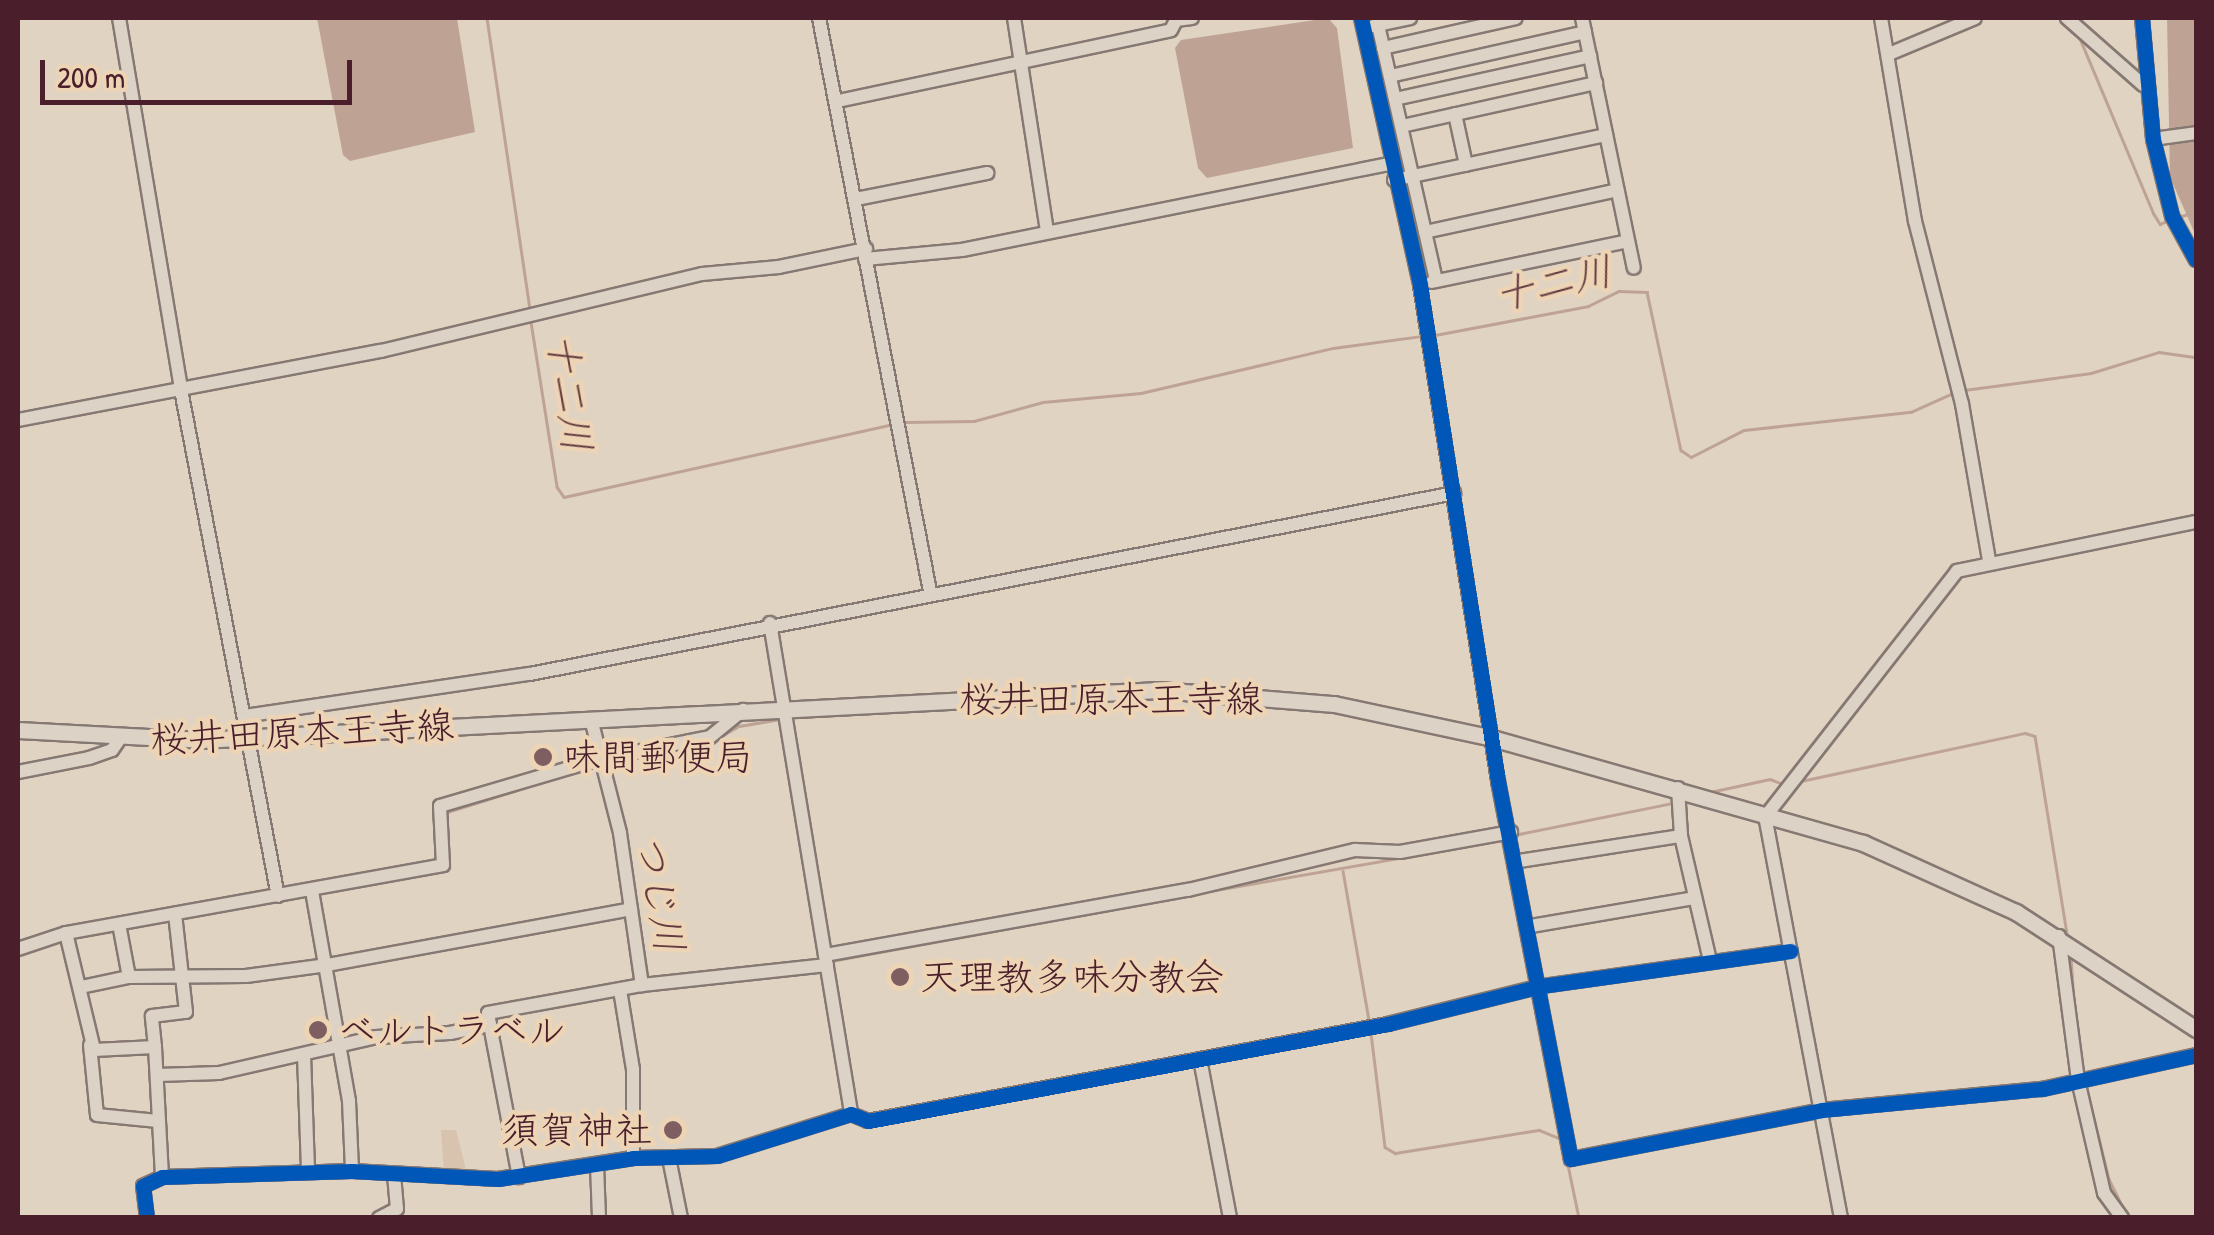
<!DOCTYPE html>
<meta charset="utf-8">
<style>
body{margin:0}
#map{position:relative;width:2214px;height:1235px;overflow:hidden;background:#e0d3c2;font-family:"Patrick Hand","Klee One",sans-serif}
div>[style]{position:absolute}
.green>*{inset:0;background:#d8c3af}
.water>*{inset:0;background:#bea394}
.stream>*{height:2.5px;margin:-1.25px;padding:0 1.25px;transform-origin:1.25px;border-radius:1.25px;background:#bea394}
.roads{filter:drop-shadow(2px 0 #867872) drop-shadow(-2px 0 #867872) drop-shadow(0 2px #867872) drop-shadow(0 -2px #867872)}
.minor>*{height:12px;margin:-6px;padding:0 6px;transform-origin:6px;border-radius:6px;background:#dcd2c6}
.major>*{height:15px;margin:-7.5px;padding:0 7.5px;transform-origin:7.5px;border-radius:7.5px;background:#dcd2c6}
.cycleway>*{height:15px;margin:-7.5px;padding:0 7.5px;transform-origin:7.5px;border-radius:7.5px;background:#0057b8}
.dots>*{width:28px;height:28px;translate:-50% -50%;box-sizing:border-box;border:5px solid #edd4b5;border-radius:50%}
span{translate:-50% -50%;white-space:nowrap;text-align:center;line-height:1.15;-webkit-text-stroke:9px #edd4b5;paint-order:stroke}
.street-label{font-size:38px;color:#4a1f2b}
.poi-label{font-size:38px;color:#4a1f2b}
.left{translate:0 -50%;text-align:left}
.right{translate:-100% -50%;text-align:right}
.water-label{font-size:40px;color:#633b40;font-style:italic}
.frame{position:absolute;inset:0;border:20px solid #4a1f2b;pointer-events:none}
.scale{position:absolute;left:40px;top:60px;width:312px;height:45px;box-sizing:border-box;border:5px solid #4a1f2b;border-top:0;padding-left:12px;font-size:30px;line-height:35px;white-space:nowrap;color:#4a1f2b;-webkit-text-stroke:8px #edd4b5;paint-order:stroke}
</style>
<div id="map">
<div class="green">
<i style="clip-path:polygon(441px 1130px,456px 1130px,467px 1174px,444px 1172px)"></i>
</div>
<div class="water">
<i style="clip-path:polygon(317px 18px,457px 18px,475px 132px,350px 161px,343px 155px)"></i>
<i style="clip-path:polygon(1328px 18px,1337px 28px,1353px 148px,1207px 178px,1198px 168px,1175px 48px,1181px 40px)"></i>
<i style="clip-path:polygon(2167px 18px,2196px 18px,2196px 236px,2170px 177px)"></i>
</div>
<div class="stream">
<i style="left:487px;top:18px;width:294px;rotate:81.6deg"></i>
<i style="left:2079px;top:36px;width:193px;rotate:67.2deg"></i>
<i style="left:2154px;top:214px;width:12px;rotate:59deg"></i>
<i style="left:2160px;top:224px;width:8px;rotate:-23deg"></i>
<i style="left:2179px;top:217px;width:18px;rotate:-19deg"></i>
<i style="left:531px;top:322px;width:167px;rotate:81deg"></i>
<i style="left:557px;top:487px;width:12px;rotate:55deg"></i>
<i style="left:564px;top:497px;width:337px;rotate:-12.5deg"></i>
<i style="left:1435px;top:335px;width:156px;rotate:-10.7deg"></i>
<i style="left:1588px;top:306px;width:34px;rotate:-26deg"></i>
<i style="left:1619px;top:291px;width:28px;rotate:2deg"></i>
<i style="left:1647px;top:292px;width:162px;rotate:77.9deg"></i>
<i style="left:1681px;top:450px;width:12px;rotate:35deg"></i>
<i style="left:1691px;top:457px;width:59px;rotate:-27deg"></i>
<i style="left:1744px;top:430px;width:168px;rotate:-6.2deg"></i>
<i style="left:1911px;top:412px;width:44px;rotate:-24.2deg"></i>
<i style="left:1964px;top:390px;width:128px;rotate:-7.6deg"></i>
<i style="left:2091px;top:373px;width:71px;rotate:-17.2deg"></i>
<i style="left:2159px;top:352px;width:37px;rotate:8deg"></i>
<i style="left:905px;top:422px;width:69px;rotate:-0.8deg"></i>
<i style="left:974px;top:421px;width:72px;rotate:-15.4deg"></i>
<i style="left:1043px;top:402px;width:98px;rotate:-5.2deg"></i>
<i style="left:1141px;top:393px;width:197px;rotate:-13.2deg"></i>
<i style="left:1333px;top:348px;width:90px;rotate:-7.7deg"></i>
<i style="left:718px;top:738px;width:24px;rotate:-30deg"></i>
<i style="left:739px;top:726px;width:43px;rotate:-9.5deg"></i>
<i style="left:612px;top:763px;width:101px;rotate:-12deg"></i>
<i style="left:583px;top:770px;width:16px;rotate:-14deg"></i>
<i style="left:1801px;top:781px;width:229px;rotate:-12.1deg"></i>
<i style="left:2025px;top:733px;width:10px;rotate:17deg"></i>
<i style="left:2035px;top:736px;width:206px;rotate:80.8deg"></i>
<i style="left:1710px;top:792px;width:61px;rotate:-12.2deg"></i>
<i style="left:1770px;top:779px;width:14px;rotate:21deg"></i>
<i style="left:444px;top:813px;width:77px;rotate:-17.3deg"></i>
<i style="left:1514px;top:835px;width:162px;rotate:-11.4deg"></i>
<i style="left:1343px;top:871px;width:151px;rotate:80.1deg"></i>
<i style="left:422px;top:875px;width:21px;rotate:-11deg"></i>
<i style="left:1210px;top:891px;width:262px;rotate:-9.9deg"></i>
<i style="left:130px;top:915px;width:57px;rotate:-10.1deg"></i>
<i style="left:641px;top:932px;width:46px;rotate:81.2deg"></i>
<i style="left:648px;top:977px;width:7px;rotate:8deg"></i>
<i style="left:2071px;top:956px;width:47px;rotate:86.3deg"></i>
<i style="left:831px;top:961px;width:182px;rotate:-10.4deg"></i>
<i style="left:1371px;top:1033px;width:115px;rotate:83deg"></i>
<i style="left:1385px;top:1147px;width:12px;rotate:31deg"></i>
<i style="left:1395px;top:1153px;width:146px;rotate:-9.1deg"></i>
<i style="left:1539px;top:1130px;width:24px;rotate:22deg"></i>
<i style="left:2086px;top:1085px;width:97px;rotate:76.3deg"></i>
<i style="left:2109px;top:1179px;width:43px;rotate:64deg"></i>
<i style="left:1568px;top:1165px;width:54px;rotate:78.3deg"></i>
<i style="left:2190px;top:1218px;width:6px;rotate:-18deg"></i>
</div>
<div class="roads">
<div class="minor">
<i style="left:119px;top:18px;width:377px;rotate:80.5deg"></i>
<i style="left:181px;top:390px;width:515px;rotate:79.15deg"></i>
<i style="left:819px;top:18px;width:584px;rotate:79.04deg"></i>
<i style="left:1014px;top:18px;width:215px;rotate:81.2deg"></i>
<i style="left:1361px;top:18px;width:273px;rotate:77.5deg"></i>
<i style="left:1420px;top:285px;width:502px;rotate:81.06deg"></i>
<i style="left:1498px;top:781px;width:385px;rotate:79.1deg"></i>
<i style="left:1571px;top:1159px;width:256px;rotate:-11deg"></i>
<i style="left:1822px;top:1110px;width:221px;rotate:-5.5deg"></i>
<i style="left:2042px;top:1089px;width:158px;rotate:-12.4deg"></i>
<i style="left:1582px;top:18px;width:255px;rotate:78.3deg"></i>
<i style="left:1881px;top:18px;width:206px;rotate:80.5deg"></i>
<i style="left:1915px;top:221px;width:189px;rotate:75.6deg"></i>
<i style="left:1962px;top:404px;width:159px;rotate:80.2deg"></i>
<i style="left:2067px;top:18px;width:101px;rotate:41.4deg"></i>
<i style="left:2142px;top:18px;width:121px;rotate:84.8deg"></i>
<i style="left:2153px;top:139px;width:79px;rotate:76.1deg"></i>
<i style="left:2172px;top:216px;width:50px;rotate:61.4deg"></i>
<i style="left:1378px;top:25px;width:262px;rotate:77.2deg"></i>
<i style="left:1373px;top:26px;width:38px;rotate:-12deg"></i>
<i style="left:1383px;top:48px;width:136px;rotate:-12.7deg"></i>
<i style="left:1889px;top:54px;width:93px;rotate:-22.7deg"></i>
<i style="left:1390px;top:76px;width:200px;rotate:-12.7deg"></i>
<i style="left:1395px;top:99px;width:200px;rotate:-12.4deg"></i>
<i style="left:838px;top:101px;width:340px;rotate:-12deg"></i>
<i style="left:1171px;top:30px;width:11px;rotate:-63deg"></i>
<i style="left:1176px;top:20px;width:16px;rotate:-7deg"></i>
<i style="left:1455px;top:114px;width:52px;rotate:77.8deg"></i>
<i style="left:1402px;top:126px;width:199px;rotate:-12.5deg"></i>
<i style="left:2153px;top:139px;width:43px;rotate:-7.9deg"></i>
<i style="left:1394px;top:180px;width:217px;rotate:-12deg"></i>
<i style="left:856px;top:199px;width:134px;rotate:-11.2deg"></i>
<i style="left:1425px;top:232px;width:197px;rotate:-12.3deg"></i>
<i style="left:865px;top:259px;width:97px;rotate:-5.3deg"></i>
<i style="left:962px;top:250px;width:436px;rotate:-11.4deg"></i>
<i style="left:1432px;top:282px;width:200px;rotate:-11.8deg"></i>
<i style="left:18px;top:420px;width:369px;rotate:-10.8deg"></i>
<i style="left:381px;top:351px;width:330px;rotate:-13.5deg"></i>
<i style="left:702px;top:274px;width:77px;rotate:-5.2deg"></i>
<i style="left:779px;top:267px;width:89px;rotate:-11.7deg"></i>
<i style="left:770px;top:623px;width:498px;rotate:80.6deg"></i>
<i style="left:244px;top:716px;width:289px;rotate:-8.4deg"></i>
<i style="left:530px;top:674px;width:942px;rotate:-11.08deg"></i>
<i style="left:591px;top:719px;width:118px;rotate:75.7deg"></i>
<i style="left:620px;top:833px;width:154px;rotate:81.8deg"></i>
<i style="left:18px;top:772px;width:72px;rotate:-11.2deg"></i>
<i style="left:89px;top:758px;width:24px;rotate:-19deg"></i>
<i style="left:112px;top:750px;width:12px;rotate:-55deg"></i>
<i style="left:1678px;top:788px;width:48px;rotate:86.4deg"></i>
<i style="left:1519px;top:861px;width:164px;rotate:-8.8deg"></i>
<i style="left:1681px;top:836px;width:128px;rotate:76.9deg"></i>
<i style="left:312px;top:891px;width:213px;rotate:80deg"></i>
<i style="left:349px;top:1101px;width:70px;rotate:87.5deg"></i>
<i style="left:119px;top:924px;width:54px;rotate:79.3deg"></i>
<i style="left:1531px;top:926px;width:165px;rotate:-9.7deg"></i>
<i style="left:66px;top:933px;width:120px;rotate:76.5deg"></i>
<i style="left:94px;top:1050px;width:61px;rotate:-2.8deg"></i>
<i style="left:155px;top:1047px;width:130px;rotate:86.9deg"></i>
<i style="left:2059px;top:936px;width:145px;rotate:82.5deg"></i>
<i style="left:2078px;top:1080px;width:116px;rotate:77deg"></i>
<i style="left:2104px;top:1193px;width:31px;rotate:54deg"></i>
<i style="left:18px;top:949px;width:51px;rotate:-18.4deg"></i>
<i style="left:66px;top:933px;width:383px;rotate:-10.2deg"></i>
<i style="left:443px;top:865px;width:59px;rotate:-92.9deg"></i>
<i style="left:440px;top:806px;width:163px;rotate:-16.4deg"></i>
<i style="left:596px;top:760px;width:116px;rotate:-11.4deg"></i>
<i style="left:710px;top:737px;width:43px;rotate:-39.3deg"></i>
<i style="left:825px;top:955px;width:369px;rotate:-10.2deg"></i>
<i style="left:1188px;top:890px;width:172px;rotate:-13.5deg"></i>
<i style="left:1355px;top:850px;width:45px;rotate:2.5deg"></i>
<i style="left:1400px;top:852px;width:113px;rotate:-10.2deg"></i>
<i style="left:81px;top:987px;width:49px;rotate:-11.8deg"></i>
<i style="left:129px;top:977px;width:117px;rotate:-0.5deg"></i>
<i style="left:246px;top:976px;width:82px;rotate:-7.7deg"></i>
<i style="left:327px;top:965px;width:309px;rotate:-10.4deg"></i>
<i style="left:620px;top:990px;width:80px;rotate:80.7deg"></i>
<i style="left:633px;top:1069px;width:89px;rotate:90deg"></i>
<i style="left:490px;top:1025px;width:155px;rotate:79.2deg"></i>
<i style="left:90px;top:1045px;width:70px;rotate:84.3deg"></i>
<i style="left:97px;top:1115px;width:61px;rotate:5.6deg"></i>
<i style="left:155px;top:1047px;width:31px;rotate:-96deg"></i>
<i style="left:152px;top:1016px;width:34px;rotate:-7deg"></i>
<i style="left:186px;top:1012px;width:99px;rotate:-96.4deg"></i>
<i style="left:304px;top:1055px;width:117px;rotate:88deg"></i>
<i style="left:1200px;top:1059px;width:162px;rotate:79.3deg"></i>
<i style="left:158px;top:1075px;width:61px;rotate:-1.9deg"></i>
<i style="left:219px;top:1073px;width:161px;rotate:-12.9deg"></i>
<i style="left:376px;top:1037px;width:74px;rotate:-3.1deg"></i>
<i style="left:450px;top:1033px;width:41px;rotate:-11.3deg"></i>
<i style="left:490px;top:1025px;width:12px;rotate:-99deg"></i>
<i style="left:488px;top:1013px;width:157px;rotate:-10.3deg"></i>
<i style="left:642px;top:985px;width:186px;rotate:-6.2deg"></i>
<i style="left:669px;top:1158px;width:61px;rotate:78.7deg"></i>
<i style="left:597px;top:1165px;width:53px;rotate:87.8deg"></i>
<i style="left:147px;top:1218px;width:32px;rotate:-97deg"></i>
<i style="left:143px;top:1186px;width:21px;rotate:-25deg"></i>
<i style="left:162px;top:1177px;width:190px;rotate:-1.8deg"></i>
<i style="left:352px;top:1171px;width:146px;rotate:3.1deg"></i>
<i style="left:498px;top:1179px;width:137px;rotate:-8.8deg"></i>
<i style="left:633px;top:1158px;width:84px;rotate:-1.4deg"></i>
<i style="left:717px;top:1156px;width:140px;rotate:-17.4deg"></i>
<i style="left:851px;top:1114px;width:18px;rotate:22deg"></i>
<i style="left:868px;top:1121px;width:529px;rotate:-10.57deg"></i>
<i style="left:1388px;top:1024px;width:159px;rotate:-13.9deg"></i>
<i style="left:1542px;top:986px;width:251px;rotate:-8deg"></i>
<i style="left:379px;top:1218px;width:20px;rotate:-27deg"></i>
<i style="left:397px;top:1209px;width:32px;rotate:-95deg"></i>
<i style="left:1841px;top:1218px;width:408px;rotate:-100.7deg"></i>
<i style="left:1765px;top:817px;width:312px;rotate:-52deg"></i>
<i style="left:1957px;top:571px;width:244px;rotate:-11.6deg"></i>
</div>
<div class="major">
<i style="left:18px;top:730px;width:182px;rotate:3.1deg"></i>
<i style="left:200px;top:740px;width:960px;rotate:-2.98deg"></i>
<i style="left:1159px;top:690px;width:176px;rotate:4.6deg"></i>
<i style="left:1334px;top:704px;width:162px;rotate:12.1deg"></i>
<i style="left:1492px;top:738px;width:386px;rotate:15.8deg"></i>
<i style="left:1863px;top:843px;width:168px;rotate:24.3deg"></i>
<i style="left:2016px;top:912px;width:215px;rotate:33deg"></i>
</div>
</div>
<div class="cycleway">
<i style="left:1361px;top:18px;width:273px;rotate:77.5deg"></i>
<i style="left:1420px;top:285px;width:502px;rotate:81.06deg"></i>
<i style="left:1498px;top:781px;width:385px;rotate:79.1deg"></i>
<i style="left:1571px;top:1159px;width:256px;rotate:-11deg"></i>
<i style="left:1822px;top:1110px;width:221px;rotate:-5.5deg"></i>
<i style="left:2042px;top:1089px;width:158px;rotate:-12.4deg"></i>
<i style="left:2142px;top:18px;width:121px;rotate:84.8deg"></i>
<i style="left:2153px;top:139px;width:79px;rotate:76.1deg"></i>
<i style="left:2172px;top:216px;width:50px;rotate:61.4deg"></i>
<i style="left:147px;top:1218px;width:32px;rotate:-97deg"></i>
<i style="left:143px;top:1186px;width:21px;rotate:-25deg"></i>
<i style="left:162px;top:1177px;width:190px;rotate:-1.8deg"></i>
<i style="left:352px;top:1171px;width:146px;rotate:3.1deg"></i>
<i style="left:498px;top:1179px;width:137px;rotate:-8.8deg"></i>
<i style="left:633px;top:1158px;width:84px;rotate:-1.4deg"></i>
<i style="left:717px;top:1156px;width:140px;rotate:-17.4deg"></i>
<i style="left:851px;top:1114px;width:18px;rotate:22deg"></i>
<i style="left:868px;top:1121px;width:529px;rotate:-10.57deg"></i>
<i style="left:1388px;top:1024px;width:159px;rotate:-13.9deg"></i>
<i style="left:1542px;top:986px;width:251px;rotate:-8deg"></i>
</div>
<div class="dots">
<i style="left:543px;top:757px;background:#7e5e60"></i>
<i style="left:900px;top:977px;background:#7e5e60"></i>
<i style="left:318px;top:1030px;background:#7e5e60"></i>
<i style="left:673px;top:1130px;background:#7e5e60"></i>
</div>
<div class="street-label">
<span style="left:1111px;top:699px">桜井田原本王寺線</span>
<span style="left:302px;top:732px;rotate:-3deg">桜井田原本王寺線</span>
</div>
<div class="poi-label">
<span class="left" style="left:563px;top:757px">味間郵便局</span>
<span class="left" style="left:920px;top:977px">天理教多味分教会</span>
<span class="left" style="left:338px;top:1030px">ベルトラベル</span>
<span class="right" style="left:653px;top:1130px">須賀神社</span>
</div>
<div class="water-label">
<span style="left:1553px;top:282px;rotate:-13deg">十二川</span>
<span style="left:571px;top:392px;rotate:82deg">十二川</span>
<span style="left:661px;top:893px;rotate:79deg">つじ川</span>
</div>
<div class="frame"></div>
<div class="scale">200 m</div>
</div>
